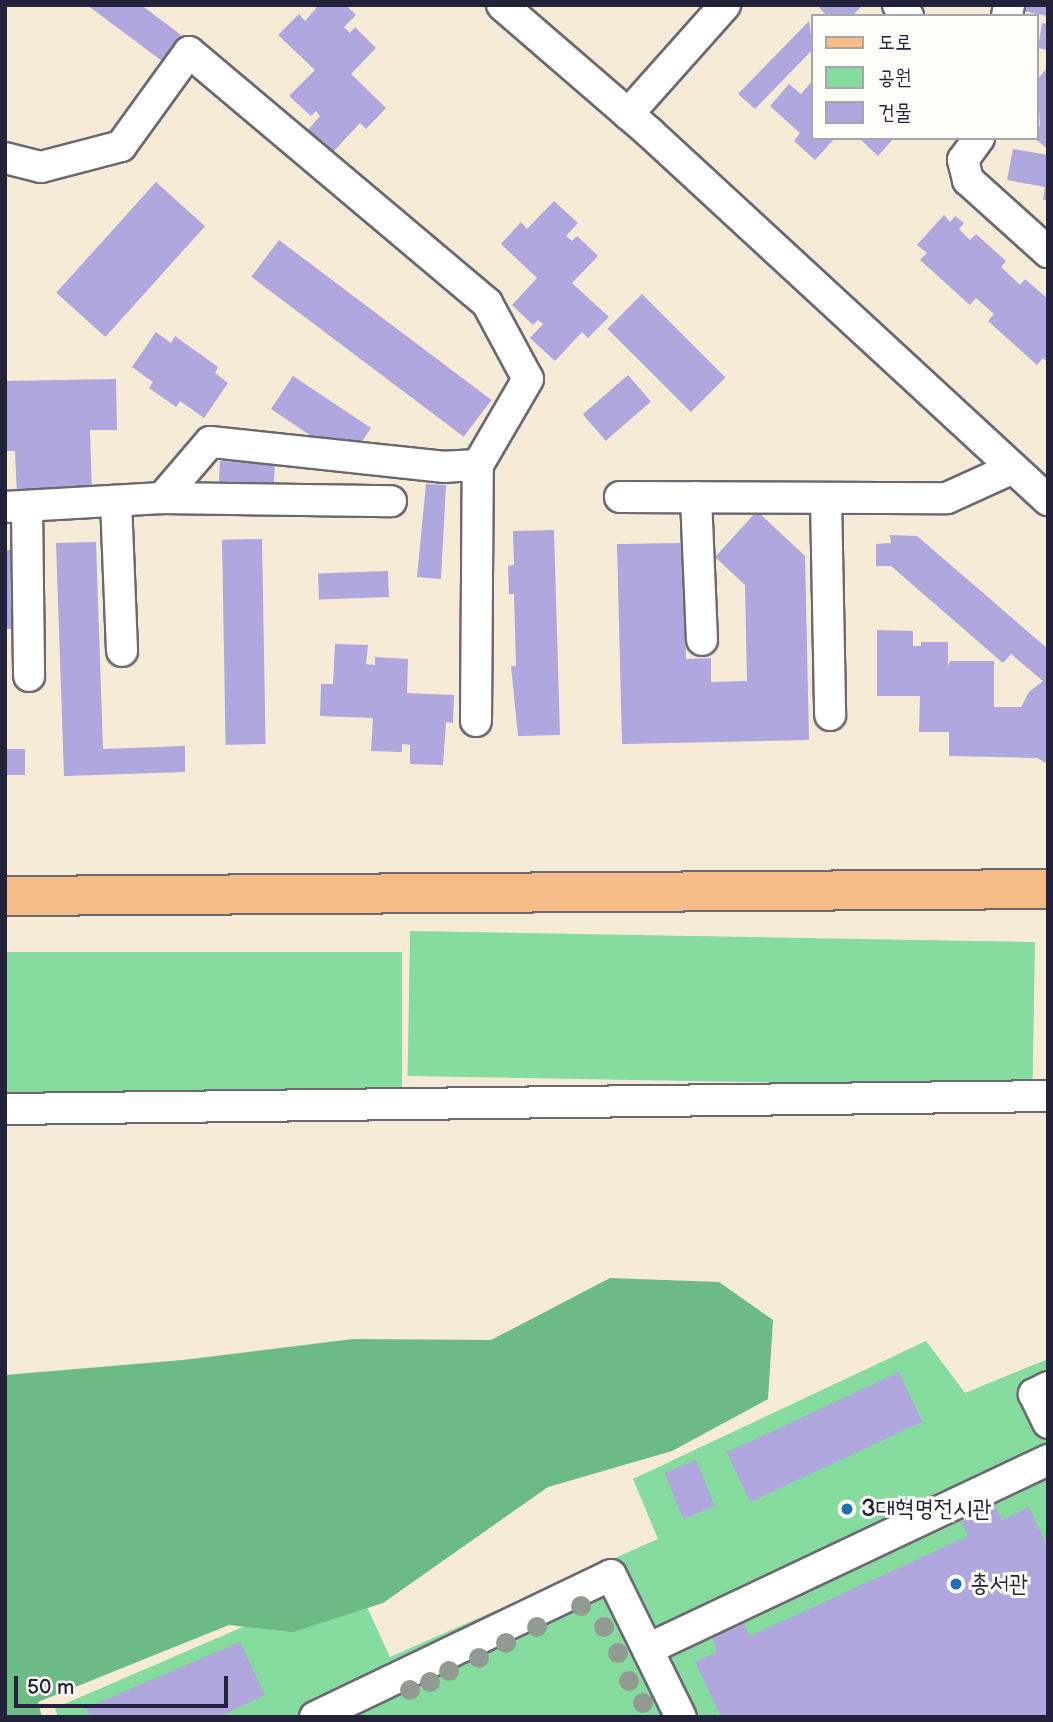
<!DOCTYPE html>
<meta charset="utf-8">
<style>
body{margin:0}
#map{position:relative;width:1053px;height:1722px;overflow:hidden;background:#f5ebd6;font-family:"Balsamiq Sans","Poor Story",sans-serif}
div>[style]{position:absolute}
.green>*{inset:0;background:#86db9e;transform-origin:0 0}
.forest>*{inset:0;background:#6cbb85}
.building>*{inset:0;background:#afa7de;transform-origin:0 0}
.roads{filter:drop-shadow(2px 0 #6c6871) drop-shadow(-2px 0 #6c6871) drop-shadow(0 2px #6c6871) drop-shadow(0 -2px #6c6871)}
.minor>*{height:30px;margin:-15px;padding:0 15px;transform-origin:15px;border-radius:15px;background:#fff}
.major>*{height:38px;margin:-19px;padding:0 19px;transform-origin:19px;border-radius:19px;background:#f7bd88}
.trees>*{width:20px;height:20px;margin:-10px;border-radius:50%;background:#919b91}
.dots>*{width:19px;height:19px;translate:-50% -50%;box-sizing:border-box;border:4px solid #fdfcf7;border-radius:50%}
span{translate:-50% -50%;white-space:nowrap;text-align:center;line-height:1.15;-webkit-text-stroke:6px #fdfcf7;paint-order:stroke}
.poi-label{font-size:24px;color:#22223b}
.left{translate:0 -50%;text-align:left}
.frame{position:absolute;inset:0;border:7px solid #22223b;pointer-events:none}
.legend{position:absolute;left:811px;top:14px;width:228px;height:126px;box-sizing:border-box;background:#fdfcf7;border:2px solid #a5a5ac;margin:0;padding:9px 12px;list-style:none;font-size:21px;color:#22223b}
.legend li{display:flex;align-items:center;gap:14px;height:35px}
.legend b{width:35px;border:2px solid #a5a5ac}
.scale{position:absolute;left:14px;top:1676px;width:214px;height:32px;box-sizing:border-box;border:4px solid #22223b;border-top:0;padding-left:9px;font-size:21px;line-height:24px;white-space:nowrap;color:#22223b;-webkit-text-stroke:5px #fdfcf7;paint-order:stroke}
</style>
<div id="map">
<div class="green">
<i style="left:1035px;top:942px;width:145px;height:625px;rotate:91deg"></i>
<i style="left:402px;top:952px;width:140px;height:397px;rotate:90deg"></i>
<i style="clip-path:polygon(926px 1341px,965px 1393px,1048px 1359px,1048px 1717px,58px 1717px,55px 1708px,354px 1579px,390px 1657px,658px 1539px,633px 1479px)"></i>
</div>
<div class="forest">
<i style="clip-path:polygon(610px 1278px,719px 1282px,773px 1320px,768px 1399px,672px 1451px,548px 1487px,383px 1603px,293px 1632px,229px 1625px,38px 1702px,42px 1717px,5px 1717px,5px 1375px,183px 1360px,353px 1339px,491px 1340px)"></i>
</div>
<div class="building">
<i style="clip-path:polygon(87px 5px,141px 5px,181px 35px,162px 61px)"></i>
<i style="clip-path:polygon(319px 5px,346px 5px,356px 15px,344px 27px,350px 33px,355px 27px,376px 48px,351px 74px,386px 108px,366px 129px,360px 123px,332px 153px,308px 130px,320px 116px,316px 111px,311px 116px,289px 96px,315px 70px,278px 35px,299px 14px,305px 21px)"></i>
<i style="clip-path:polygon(817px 5px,859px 5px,861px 7px,852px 16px,827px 16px)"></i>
<i style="clip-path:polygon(1013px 5px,1048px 5px,1047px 16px,1013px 9px)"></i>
<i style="clip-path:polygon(809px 21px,813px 49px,755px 109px,738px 94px)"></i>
<i style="clip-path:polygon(1042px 23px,1048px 24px,1048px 50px,1038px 48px)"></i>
<i style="clip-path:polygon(1048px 67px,1048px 149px,1034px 138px,1040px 125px,1037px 80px)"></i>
<i style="clip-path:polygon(813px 80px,813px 138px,835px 138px,815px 160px,794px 141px,800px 133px,770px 106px,789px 84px,801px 94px)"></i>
<i style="clip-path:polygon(859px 138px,894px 138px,878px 156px)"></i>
<i style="clip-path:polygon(1013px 149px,1048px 155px,1048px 200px,1043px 200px,1045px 187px,1007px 180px)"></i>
<i style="left:156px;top:182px;width:66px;height:149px;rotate:42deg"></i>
<i style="clip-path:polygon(554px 201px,578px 223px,566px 236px,572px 241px,577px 236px,598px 256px,572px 283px,609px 317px,588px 338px,582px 332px,555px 361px,530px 338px,543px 324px,538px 320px,533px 325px,512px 305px,537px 278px,501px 244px,521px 222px,527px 229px)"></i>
<i style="clip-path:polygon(944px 215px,950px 222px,955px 216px,964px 223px,959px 229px,970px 240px,976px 234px,1006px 261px,1001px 267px,1020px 285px,1025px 279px,1048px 299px,1048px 363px,1043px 358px,1037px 365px,988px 321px,994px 314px,976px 298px,970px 305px,920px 260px,927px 253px,917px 245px)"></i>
<i style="left:279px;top:240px;width:266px;height:46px;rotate:37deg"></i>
<i style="left:642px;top:294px;width:118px;height:49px;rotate:45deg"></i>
<i style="clip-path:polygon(156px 332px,171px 343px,175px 336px,218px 367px,215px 373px,228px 383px,204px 418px,180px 401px,176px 407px,149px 388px,153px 382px,132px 367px)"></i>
<i style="left:628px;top:375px;width:35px;height:60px;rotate:49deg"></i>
<i style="clip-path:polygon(293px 376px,371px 428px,356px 450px,329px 448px,271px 409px)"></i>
<i style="clip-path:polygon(116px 379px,117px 430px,90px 430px,92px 495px,17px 497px,15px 451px,5px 451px,5px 381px)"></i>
<i style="left:220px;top:461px;width:55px;height:28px;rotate:3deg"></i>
<i style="clip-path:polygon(426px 484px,446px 485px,441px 579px,417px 577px)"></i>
<i style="clip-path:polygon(757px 511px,805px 556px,809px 740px,622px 744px,617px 544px,683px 543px,686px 659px,711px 658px,711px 682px,747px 681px,745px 585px,715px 557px)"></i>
<i style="clip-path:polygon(554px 530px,560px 735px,518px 736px,511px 666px,516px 666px,514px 594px,509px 594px,508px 566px,514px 565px,513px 531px)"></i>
<i style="clip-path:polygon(890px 535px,917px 536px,1048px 649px,1048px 764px,1037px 758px,949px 756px,949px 732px,919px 732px,920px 696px,877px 696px,877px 630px,913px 631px,913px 646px,921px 646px,921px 642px,948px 642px,948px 668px,950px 661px,994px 661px,994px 707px,1021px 707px,1029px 692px,1043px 681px,1011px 654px,1003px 663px,891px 566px,876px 566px,876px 544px,891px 543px)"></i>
<i style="left:262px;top:539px;width:205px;height:40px;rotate:89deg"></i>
<i style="clip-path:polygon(96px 542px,103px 749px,185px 746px,185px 772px,64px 776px,56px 543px)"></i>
<i style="clip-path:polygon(5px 550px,14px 550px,16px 629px,5px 629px)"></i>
<i style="left:388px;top:571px;width:26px;height:70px;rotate:88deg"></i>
<i style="clip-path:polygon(335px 644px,368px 645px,366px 664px,375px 665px,375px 657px,408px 659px,407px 693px,454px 695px,453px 723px,446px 722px,443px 765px,410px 764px,410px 745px,402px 744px,402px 752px,371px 751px,373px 718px,320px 716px,321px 684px,333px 684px)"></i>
<i style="left:5px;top:749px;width:20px;height:26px"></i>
<i style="left:899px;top:1372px;width:55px;height:190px;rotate:65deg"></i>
<i style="left:696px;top:1460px;width:50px;height:34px;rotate:68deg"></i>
<i style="clip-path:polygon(988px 1504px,995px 1506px,1002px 1520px,1029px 1507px,1048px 1548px,1048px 1717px,721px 1717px,695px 1662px,716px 1652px,712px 1631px,736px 1620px,739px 1625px,743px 1622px,750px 1636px,968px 1536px,961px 1522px,966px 1520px,964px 1516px)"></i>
<i style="clip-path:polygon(240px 1642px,265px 1695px,218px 1717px,90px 1717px,86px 1708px)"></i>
</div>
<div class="roads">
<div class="minor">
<i style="left:502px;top:5px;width:194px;rotate:40.8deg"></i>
<i style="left:649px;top:132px;width:543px;rotate:42.69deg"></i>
<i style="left:898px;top:5px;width:15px;rotate:48deg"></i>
<i style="left:1007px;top:16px;width:11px;rotate:-80deg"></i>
<i style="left:628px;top:114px;width:146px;rotate:-48.3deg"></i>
<i style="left:979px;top:138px;width:27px;rotate:126deg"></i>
<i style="left:963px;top:160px;width:21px;rotate:76deg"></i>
<i style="left:968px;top:180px;width:108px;rotate:42deg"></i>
<i style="left:5px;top:158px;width:37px;rotate:14deg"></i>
<i style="left:41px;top:167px;width:83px;rotate:-14.7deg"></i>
<i style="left:121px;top:146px;width:116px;rotate:-54.1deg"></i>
<i style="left:189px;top:52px;width:390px;rotate:40.1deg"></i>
<i style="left:487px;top:303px;width:86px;rotate:61.7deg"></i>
<i style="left:528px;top:379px;width:99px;rotate:120.2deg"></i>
<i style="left:478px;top:465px;width:33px;rotate:177deg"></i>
<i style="left:445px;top:467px;width:236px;rotate:-173.9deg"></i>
<i style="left:210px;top:442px;width:74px;rotate:130.6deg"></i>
<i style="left:162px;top:498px;width:157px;rotate:176.7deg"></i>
<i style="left:620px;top:497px;width:327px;rotate:0.2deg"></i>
<i style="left:947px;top:498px;width:72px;rotate:-24.4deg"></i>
<i style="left:696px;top:497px;width:143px;rotate:87.6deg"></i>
<i style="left:162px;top:498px;width:229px;rotate:0.8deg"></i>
<i style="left:826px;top:498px;width:217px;rotate:88.9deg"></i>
<i style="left:116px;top:501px;width:150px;rotate:87.7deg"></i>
<i style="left:27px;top:506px;width:170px;rotate:89.3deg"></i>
<i style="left:476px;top:721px;width:256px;rotate:-89.6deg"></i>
<i style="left:5px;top:1109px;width:1043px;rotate:-0.71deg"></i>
<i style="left:1048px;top:1387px;width:16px;rotate:153deg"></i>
<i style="left:1034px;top:1394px;width:32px;rotate:64deg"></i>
<i style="left:648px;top:1649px;width:442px;rotate:-25.3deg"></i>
<i style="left:315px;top:1717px;width:328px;rotate:-25.6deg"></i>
<i style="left:611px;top:1575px;width:158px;rotate:63.8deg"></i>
</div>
<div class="major">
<i style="left:5px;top:896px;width:1043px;rotate:-0.38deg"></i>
</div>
</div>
<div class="trees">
<i style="left:581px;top:1606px"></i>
<i style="left:537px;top:1627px"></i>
<i style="left:604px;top:1627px"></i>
<i style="left:506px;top:1643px"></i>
<i style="left:618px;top:1653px"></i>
<i style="left:479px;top:1658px"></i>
<i style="left:449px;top:1671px"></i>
<i style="left:629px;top:1681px"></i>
<i style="left:430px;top:1682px"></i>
<i style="left:410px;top:1690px"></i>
<i style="left:643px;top:1703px"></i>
</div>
<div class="dots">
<i style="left:847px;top:1509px;background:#1f6fb2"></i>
<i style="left:956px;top:1584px;background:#1f6fb2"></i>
</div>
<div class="poi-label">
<span class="left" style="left:861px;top:1509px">3대혁명전시관</span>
<span class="left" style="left:970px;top:1584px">총서관</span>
</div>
<div class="frame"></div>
<ul class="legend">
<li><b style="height:9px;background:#f7bd88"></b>도로</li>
<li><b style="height:19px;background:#86db9e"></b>공원</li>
<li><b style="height:19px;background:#afa7de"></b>건물</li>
</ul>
<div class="scale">50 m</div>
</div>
